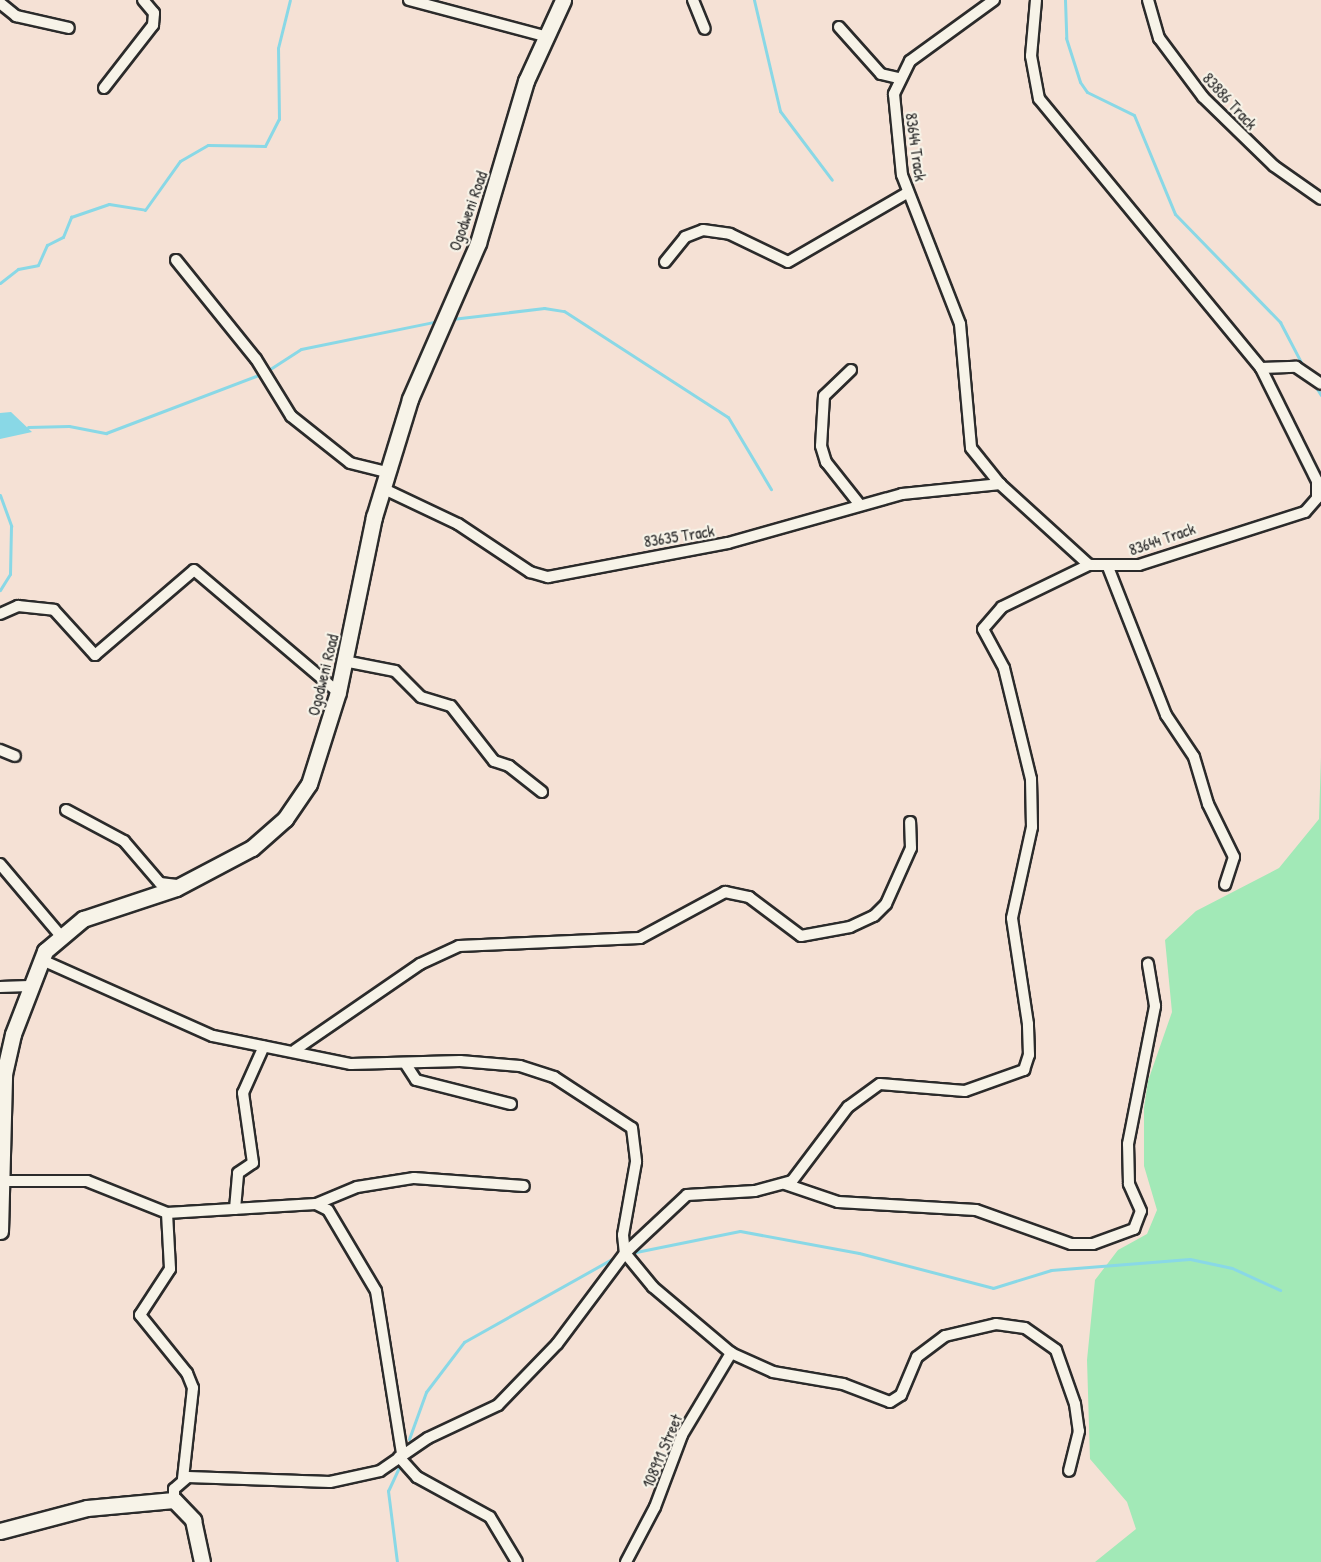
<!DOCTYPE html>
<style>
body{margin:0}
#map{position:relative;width:1321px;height:1562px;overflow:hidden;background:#f5e1d5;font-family:"Patrick Hand",sans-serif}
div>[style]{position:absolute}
.green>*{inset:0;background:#a2e9b7}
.water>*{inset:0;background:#89d8e6}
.stream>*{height:3px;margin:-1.5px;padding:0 1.5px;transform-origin:1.5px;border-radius:1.5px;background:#89d8e6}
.roads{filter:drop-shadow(2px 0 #2b2b2b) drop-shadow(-2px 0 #2b2b2b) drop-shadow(0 2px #2b2b2b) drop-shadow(0 -2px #2b2b2b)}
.street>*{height:10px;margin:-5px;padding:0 5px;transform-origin:5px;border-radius:5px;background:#f7f3e8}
.secondary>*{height:15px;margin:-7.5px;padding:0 7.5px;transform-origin:7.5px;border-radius:7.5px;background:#f7f3e8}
span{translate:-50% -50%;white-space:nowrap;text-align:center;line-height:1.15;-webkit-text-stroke:4.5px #f7f3e8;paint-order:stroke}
.street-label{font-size:16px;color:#2b2b2b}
</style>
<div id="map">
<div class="green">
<i style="clip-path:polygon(1321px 757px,1321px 1562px,1095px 1562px,1136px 1529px,1127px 1502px,1090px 1459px,1087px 1360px,1095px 1280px,1118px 1250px,1147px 1234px,1157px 1210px,1144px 1166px,1144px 1108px,1148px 1081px,1172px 1012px,1165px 940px,1196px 911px,1279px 868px,1319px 819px)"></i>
</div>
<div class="water">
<i style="clip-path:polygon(11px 412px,32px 432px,0 439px,0 413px)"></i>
</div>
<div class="stream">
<i style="left:754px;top:0;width:114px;rotate:76.8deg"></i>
<i style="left:780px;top:111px;width:86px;rotate:53deg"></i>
<i style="left:1065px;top:0;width:38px;rotate:88deg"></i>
<i style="left:1066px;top:38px;width:46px;rotate:72.3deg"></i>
<i style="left:1080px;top:82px;width:12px;rotate:55deg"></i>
<i style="left:1087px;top:92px;width:52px;rotate:26.1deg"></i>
<i style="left:1134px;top:115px;width:107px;rotate:67.5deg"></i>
<i style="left:1175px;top:214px;width:151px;rotate:45.8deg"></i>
<i style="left:1280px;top:322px;width:52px;rotate:62.4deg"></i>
<i style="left:0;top:283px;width:23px;rotate:-38deg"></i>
<i style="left:18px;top:269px;width:20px;rotate:-11deg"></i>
<i style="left:38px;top:265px;width:22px;rotate:-66deg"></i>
<i style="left:47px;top:245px;width:18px;rotate:-27deg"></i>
<i style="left:63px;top:237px;width:22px;rotate:-68deg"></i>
<i style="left:71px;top:217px;width:40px;rotate:-18.9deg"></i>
<i style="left:109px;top:204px;width:36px;rotate:9deg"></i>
<i style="left:145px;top:210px;width:60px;rotate:-54.5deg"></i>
<i style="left:180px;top:161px;width:32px;rotate:-30deg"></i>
<i style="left:208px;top:145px;width:57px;rotate:1deg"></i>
<i style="left:265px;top:146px;width:30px;rotate:-63deg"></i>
<i style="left:279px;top:119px;width:71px;rotate:-90.8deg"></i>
<i style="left:278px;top:48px;width:49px;rotate:-76deg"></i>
<i style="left:452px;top:319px;width:93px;rotate:-6.8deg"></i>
<i style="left:544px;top:308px;width:20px;rotate:9deg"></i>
<i style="left:564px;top:311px;width:195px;rotate:32.9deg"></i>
<i style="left:728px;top:417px;width:84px;rotate:59.2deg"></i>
<i style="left:267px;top:371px;width:40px;rotate:-32.9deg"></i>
<i style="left:301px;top:349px;width:141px;rotate:-11.5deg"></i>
<i style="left:1314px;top:384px;width:13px;rotate:58deg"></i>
<i style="left:28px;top:427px;width:41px;rotate:-1.4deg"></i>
<i style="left:69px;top:426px;width:38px;rotate:11deg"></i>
<i style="left:106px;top:433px;width:166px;rotate:-20.8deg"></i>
<i style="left:0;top:495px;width:33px;rotate:70deg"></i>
<i style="left:11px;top:526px;width:48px;rotate:91.2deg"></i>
<i style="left:10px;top:574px;width:19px;rotate:122deg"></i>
<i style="left:631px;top:1253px;width:111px;rotate:-11.4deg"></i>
<i style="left:740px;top:1231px;width:121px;rotate:10.5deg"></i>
<i style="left:859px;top:1253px;width:138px;rotate:14.6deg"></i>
<i style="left:993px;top:1288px;width:61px;rotate:-17.2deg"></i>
<i style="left:1051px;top:1270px;width:139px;rotate:-4.5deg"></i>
<i style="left:1190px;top:1259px;width:43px;rotate:12.1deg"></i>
<i style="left:1232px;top:1268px;width:53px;rotate:24.6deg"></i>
<i style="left:409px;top:1439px;width:50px;rotate:-70.1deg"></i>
<i style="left:426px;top:1392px;width:63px;rotate:-52.8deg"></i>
<i style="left:464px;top:1342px;width:176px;rotate:-29.3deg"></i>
<i style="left:397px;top:1562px;width:72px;rotate:-97.2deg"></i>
<i style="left:388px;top:1491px;width:26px;rotate:-65deg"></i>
</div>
<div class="roads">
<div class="street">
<i style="left:409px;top:0;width:140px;rotate:14.9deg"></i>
<i style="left:693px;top:0;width:31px;rotate:68deg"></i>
<i style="left:994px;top:0;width:104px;rotate:144deg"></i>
<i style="left:910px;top:61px;width:37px;rotate:116deg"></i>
<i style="left:894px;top:94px;width:81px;rotate:84.4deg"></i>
<i style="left:902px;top:175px;width:160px;rotate:68.7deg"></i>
<i style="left:960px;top:324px;width:124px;rotate:84.9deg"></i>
<i style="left:971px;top:448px;width:46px;rotate:51.1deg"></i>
<i style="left:1000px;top:484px;width:120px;rotate:42.3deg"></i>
<i style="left:1089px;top:565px;width:50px"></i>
<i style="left:1139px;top:565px;width:174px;rotate:-17.7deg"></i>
<i style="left:1305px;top:512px;width:18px;rotate:-49deg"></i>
<i style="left:1317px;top:498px;width:17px;rotate:-90deg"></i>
<i style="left:1317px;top:481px;width:126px;rotate:-116.4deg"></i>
<i style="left:1261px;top:368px;width:349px;rotate:-129.5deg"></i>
<i style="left:1039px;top:99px;width:44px;rotate:-100.5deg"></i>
<i style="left:1031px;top:56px;width:56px;rotate:-84.9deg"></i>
<i style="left:1148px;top:0;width:40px;rotate:74deg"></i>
<i style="left:1159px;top:38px;width:74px;rotate:53.3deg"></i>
<i style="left:1203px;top:97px;width:99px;rotate:44.2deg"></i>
<i style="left:1274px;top:166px;width:57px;rotate:35.1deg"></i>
<i style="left:0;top:3px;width:21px;rotate:39deg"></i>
<i style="left:16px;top:16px;width:54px;rotate:12.8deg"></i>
<i style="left:839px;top:27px;width:63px;rotate:48.2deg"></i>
<i style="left:881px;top:74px;width:17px;rotate:13deg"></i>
<i style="left:104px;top:88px;width:80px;rotate:-52.1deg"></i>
<i style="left:153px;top:25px;width:12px;rotate:-85deg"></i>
<i style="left:154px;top:13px;width:17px;rotate:-130deg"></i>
<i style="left:176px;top:260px;width:127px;rotate:51.1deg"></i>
<i style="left:256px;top:359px;width:67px;rotate:58.4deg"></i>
<i style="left:291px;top:416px;width:75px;rotate:38.5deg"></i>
<i style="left:350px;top:463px;width:38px;rotate:14deg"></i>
<i style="left:665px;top:262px;width:32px;rotate:-51deg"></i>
<i style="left:685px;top:237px;width:19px;rotate:-21deg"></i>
<i style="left:703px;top:230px;width:27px;rotate:8deg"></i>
<i style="left:730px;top:234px;width:64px;rotate:25.8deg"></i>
<i style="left:788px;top:262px;width:138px;rotate:-30.1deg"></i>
<i style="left:1261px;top:368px;width:35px;rotate:-2deg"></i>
<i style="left:1296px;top:367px;width:30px;rotate:34deg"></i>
<i style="left:851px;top:370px;width:37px;rotate:136deg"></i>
<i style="left:824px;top:396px;width:50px;rotate:93.4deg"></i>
<i style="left:821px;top:446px;width:17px;rotate:73deg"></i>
<i style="left:826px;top:462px;width:55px;rotate:51.7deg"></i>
<i style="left:382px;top:488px;width:84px;rotate:25.3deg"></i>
<i style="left:458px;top:524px;width:87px;rotate:33.7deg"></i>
<i style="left:530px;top:572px;width:19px;rotate:16deg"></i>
<i style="left:548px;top:577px;width:183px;rotate:-10.7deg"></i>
<i style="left:728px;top:543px;width:181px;rotate:-15.7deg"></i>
<i style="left:902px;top:494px;width:99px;rotate:-5.8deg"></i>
<i style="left:1108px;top:567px;width:159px;rotate:68.6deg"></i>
<i style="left:1166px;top:715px;width:50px;rotate:56.3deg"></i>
<i style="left:1194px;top:757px;width:49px;rotate:73.4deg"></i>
<i style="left:1208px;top:804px;width:59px;rotate:63.9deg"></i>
<i style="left:1234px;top:857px;width:29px;rotate:108deg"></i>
<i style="left:0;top:614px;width:20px;rotate:-24deg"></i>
<i style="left:18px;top:606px;width:36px;rotate:6deg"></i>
<i style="left:54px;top:610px;width:61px;rotate:47.7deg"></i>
<i style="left:95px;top:655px;width:130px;rotate:-40.6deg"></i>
<i style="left:194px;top:570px;width:189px;rotate:40.3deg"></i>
<i style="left:344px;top:661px;width:52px;rotate:11.1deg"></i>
<i style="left:395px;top:671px;width:37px;rotate:45deg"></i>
<i style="left:421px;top:697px;width:31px;rotate:17deg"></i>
<i style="left:451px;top:706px;width:70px;rotate:52deg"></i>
<i style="left:494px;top:761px;width:16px;rotate:18deg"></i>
<i style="left:509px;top:766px;width:42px;rotate:38.2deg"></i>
<i style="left:0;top:750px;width:16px;rotate:22deg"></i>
<i style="left:66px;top:810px;width:66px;rotate:28.1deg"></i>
<i style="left:124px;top:841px;width:55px;rotate:49.4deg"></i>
<i style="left:160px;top:883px;width:17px;rotate:7deg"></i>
<i style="left:0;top:864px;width:93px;rotate:49.8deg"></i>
<i style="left:42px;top:960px;width:187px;rotate:24deg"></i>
<i style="left:213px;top:1036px;width:141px;rotate:11.5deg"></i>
<i style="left:351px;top:1064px;width:109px;rotate:-1.6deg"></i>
<i style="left:460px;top:1061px;width:60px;rotate:4.8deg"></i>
<i style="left:520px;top:1066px;width:36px;rotate:18deg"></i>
<i style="left:554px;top:1077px;width:93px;rotate:33.2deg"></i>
<i style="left:632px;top:1128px;width:34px;rotate:83deg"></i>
<i style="left:636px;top:1162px;width:74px;rotate:100.1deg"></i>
<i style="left:623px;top:1235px;width:18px;rotate:84deg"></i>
<i style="left:625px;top:1253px;width:44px;rotate:50.5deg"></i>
<i style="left:653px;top:1287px;width:102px;rotate:40.2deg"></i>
<i style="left:731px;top:1353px;width:46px;rotate:24.3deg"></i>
<i style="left:773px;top:1372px;width:71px;rotate:9.7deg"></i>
<i style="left:843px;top:1384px;width:50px;rotate:21deg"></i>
<i style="left:890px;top:1402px;width:13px;rotate:-32deg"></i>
<i style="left:901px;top:1395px;width:41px;rotate:-67.2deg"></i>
<i style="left:917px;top:1357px;width:35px;rotate:-37deg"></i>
<i style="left:945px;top:1336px;width:52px;rotate:-13.2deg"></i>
<i style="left:996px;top:1324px;width:29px;rotate:8deg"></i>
<i style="left:1025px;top:1328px;width:38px;rotate:35deg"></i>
<i style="left:1056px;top:1350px;width:57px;rotate:70.6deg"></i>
<i style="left:1075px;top:1404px;width:27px;rotate:82deg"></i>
<i style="left:1079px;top:1431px;width:41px;rotate:104deg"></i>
<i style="left:0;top:987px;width:29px;rotate:-2deg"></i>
<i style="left:295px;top:1050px;width:152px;rotate:-34.5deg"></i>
<i style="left:420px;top:964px;width:43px;rotate:-24.8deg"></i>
<i style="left:459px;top:946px;width:181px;rotate:-2.5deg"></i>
<i style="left:640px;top:938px;width:97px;rotate:-28.4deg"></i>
<i style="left:725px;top:892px;width:25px;rotate:12deg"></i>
<i style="left:749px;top:897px;width:65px;rotate:36.9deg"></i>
<i style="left:801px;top:936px;width:50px;rotate:-10.4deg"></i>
<i style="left:850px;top:927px;width:26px;rotate:-25deg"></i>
<i style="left:874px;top:916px;width:17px;rotate:-45deg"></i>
<i style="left:886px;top:904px;width:61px;rotate:-65.9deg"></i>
<i style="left:911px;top:848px;width:26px;rotate:-92deg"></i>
<i style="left:405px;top:1063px;width:20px;rotate:57deg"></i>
<i style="left:416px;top:1080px;width:98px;rotate:14.2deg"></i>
<i style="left:3px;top:1181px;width:84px"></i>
<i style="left:87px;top:1181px;width:86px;rotate:21.8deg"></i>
<i style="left:167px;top:1213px;width:149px;rotate:-3.5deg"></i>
<i style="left:316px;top:1204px;width:13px;rotate:27deg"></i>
<i style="left:328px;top:1210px;width:94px;rotate:59.3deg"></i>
<i style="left:376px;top:1291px;width:165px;rotate:80.9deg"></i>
<i style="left:785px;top:1184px;width:56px;rotate:18.8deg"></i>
<i style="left:838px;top:1202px;width:138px;rotate:3.3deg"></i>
<i style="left:976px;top:1210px;width:101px;rotate:19.7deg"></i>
<i style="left:1071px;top:1244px;width:22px"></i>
<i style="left:1093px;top:1244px;width:44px;rotate:-20.1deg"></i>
<i style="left:1134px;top:1229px;width:19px;rotate:-69deg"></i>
<i style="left:1141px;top:1211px;width:30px;rotate:-114deg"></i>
<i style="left:1129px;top:1184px;width:40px;rotate:-91.4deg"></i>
<i style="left:1128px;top:1144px;width:141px;rotate:-78.9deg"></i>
<i style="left:1155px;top:1006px;width:43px;rotate:-99.5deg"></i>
<i style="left:316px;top:1204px;width:44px;rotate:-22.5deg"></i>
<i style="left:357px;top:1187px;width:58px;rotate:-9deg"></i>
<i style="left:414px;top:1178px;width:110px;rotate:4.2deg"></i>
<i style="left:235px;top:1209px;width:36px;rotate:-85deg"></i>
<i style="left:238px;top:1173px;width:18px;rotate:-34deg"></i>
<i style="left:253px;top:1163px;width:71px;rotate:-98.1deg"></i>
<i style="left:243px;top:1093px;width:51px;rotate:-65.9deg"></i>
<i style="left:167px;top:1213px;width:56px;rotate:86.9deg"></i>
<i style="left:170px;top:1269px;width:55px;rotate:123.1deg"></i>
<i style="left:140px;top:1315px;width:75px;rotate:51deg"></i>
<i style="left:187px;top:1373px;width:16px;rotate:68deg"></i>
<i style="left:193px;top:1388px;width:92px;rotate:96.3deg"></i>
<i style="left:399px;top:1457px;width:27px;rotate:48deg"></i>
<i style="left:417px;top:1477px;width:83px;rotate:28.7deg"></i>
<i style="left:490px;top:1517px;width:52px;rotate:59deg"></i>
<i style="left:174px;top:1500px;width:11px;rotate:-90deg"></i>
<i style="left:174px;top:1489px;width:18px;rotate:-41deg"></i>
<i style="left:188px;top:1477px;width:142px;rotate:2deg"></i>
<i style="left:330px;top:1482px;width:51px;rotate:-12.4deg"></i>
<i style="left:380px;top:1471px;width:58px;rotate:-34.5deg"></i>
<i style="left:428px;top:1438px;width:77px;rotate:-25.2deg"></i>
<i style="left:498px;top:1405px;width:85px;rotate:-46deg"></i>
<i style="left:557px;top:1344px;width:114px;rotate:-53.2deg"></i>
<i style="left:625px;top:1253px;width:85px;rotate:-43.1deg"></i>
<i style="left:687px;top:1195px;width:68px;rotate:-3.4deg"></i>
<i style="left:755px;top:1191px;width:38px;rotate:-15deg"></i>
<i style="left:792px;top:1181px;width:93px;rotate:-52.9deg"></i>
<i style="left:848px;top:1107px;width:39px;rotate:-36deg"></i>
<i style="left:880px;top:1084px;width:85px;rotate:4.7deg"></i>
<i style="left:965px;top:1091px;width:63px;rotate:-19.6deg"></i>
<i style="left:1024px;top:1070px;width:16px;rotate:-72deg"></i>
<i style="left:1029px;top:1055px;width:31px;rotate:-92deg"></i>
<i style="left:1028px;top:1024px;width:107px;rotate:-98.6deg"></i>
<i style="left:1012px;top:918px;width:93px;rotate:-77.6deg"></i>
<i style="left:1032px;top:827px;width:48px;rotate:-91.2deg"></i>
<i style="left:1031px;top:779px;width:114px;rotate:-103.7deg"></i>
<i style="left:1004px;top:668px;width:44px;rotate:-118.3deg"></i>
<i style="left:983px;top:629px;width:29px;rotate:-49deg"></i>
<i style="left:1002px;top:607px;width:97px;rotate:-25.8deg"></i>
<i style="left:626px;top:1562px;width:62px;rotate:-62.2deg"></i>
<i style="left:655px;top:1507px;width:77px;rotate:-69.4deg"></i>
<i style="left:682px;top:1435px;width:96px;rotate:-59.1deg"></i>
</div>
<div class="secondary">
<i style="left:0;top:1231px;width:157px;rotate:-88.5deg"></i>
<i style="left:4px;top:1074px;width:41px;rotate:-77.3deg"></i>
<i style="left:13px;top:1034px;width:89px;rotate:-68.9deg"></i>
<i style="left:45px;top:951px;width:50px;rotate:-40.1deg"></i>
<i style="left:83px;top:919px;width:98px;rotate:-18.4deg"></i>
<i style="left:176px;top:888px;width:86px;rotate:-27.8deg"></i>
<i style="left:252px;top:848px;width:44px;rotate:-41.3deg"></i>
<i style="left:285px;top:819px;width:42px;rotate:-55.6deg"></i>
<i style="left:309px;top:784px;width:96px;rotate:-72.5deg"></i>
<i style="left:338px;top:692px;width:179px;rotate:-78.4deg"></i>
<i style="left:374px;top:517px;width:123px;rotate:-73deg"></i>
<i style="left:410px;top:399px;width:170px;rotate:-66.4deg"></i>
<i style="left:478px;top:243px;width:169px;rotate:-73.5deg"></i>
<i style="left:526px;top:81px;width:89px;rotate:-65.4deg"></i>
<i style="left:0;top:1531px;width:90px;rotate:-14.8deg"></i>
<i style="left:87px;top:1508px;width:87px;rotate:-5.3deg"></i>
<i style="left:174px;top:1500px;width:28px;rotate:46deg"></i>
<i style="left:193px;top:1520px;width:43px;rotate:77.9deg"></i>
</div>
</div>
<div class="street-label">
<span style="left:1230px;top:101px;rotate:47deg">83886 Track</span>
<span style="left:916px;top:147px;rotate:82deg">83644 Track</span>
<span style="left:468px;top:211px;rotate:-70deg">Ogodweni Road</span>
<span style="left:679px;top:536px;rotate:-9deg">83635 Track</span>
<span style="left:1162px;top:539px;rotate:-19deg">83644 Track</span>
<span style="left:323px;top:675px;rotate:-76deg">Ogodweni Road</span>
<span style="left:662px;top:1451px;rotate:-67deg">108911 Street</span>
</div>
</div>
